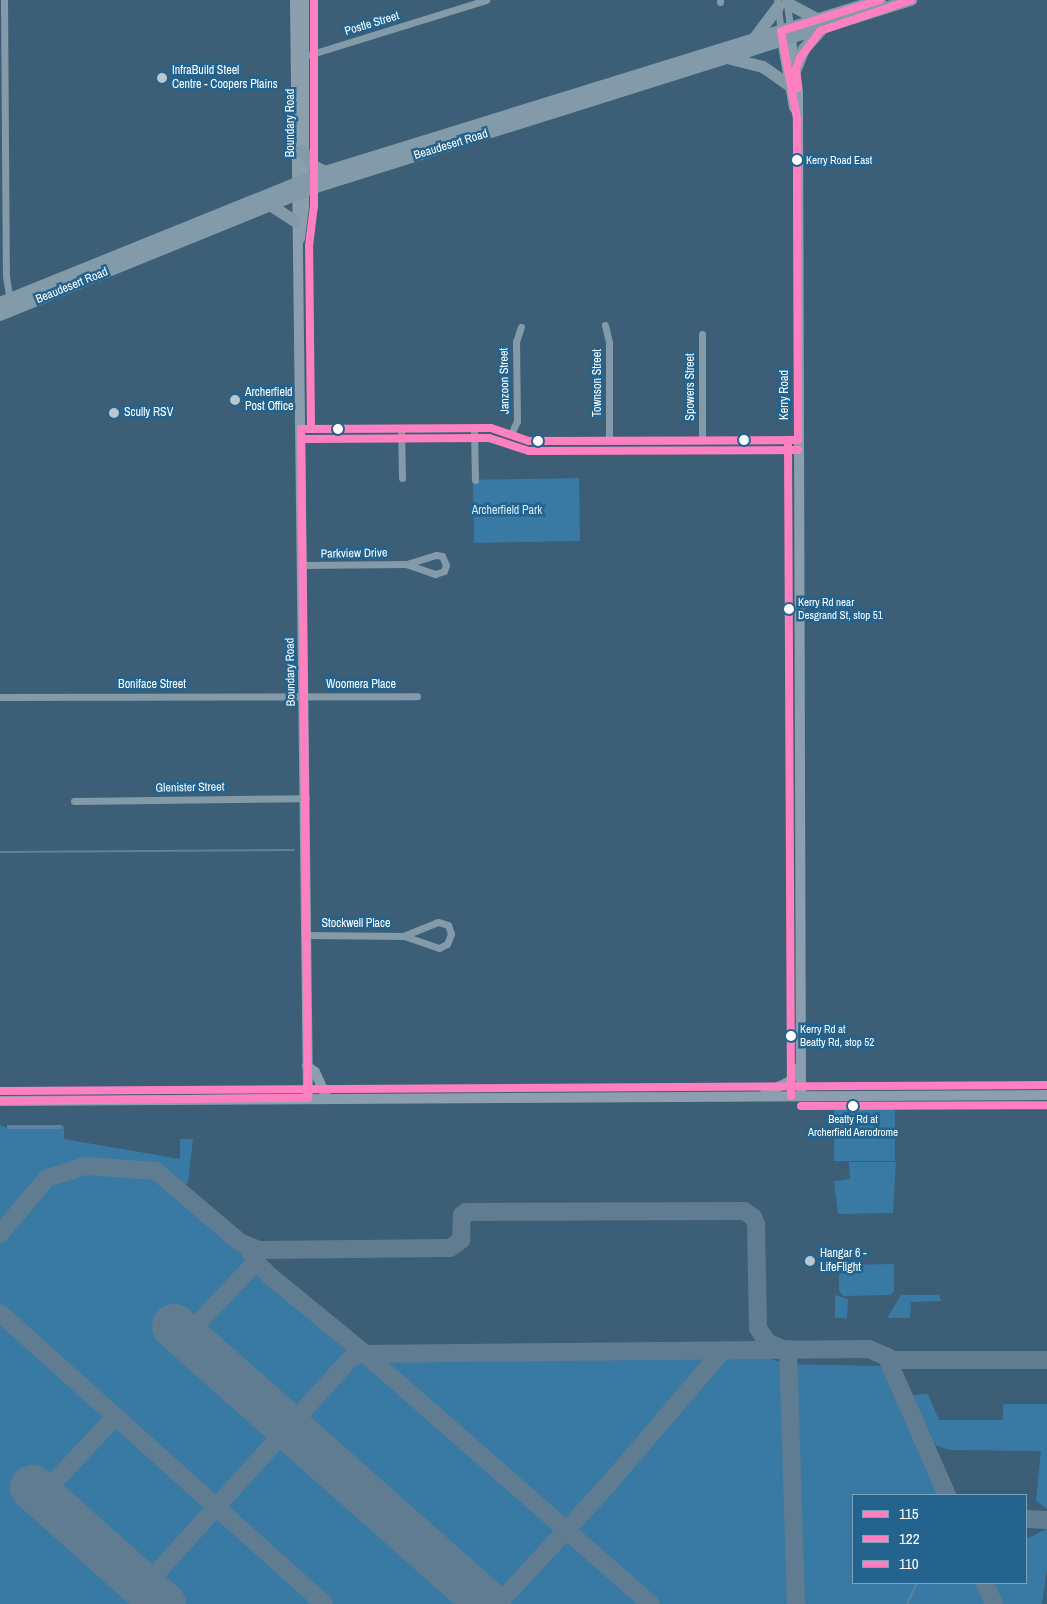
<!DOCTYPE html>
<style>
body{margin:0}
#map{position:relative;width:1047px;height:1604px;overflow:hidden;background:#3c5e76;font-family:"Archivo Narrow",sans-serif}
div>[style]{position:absolute}
.green>*{inset:0;background:#387aa4;transform-origin:0 0}
.water>*{inset:0;background:#5983a0;transform-origin:0 0}
.stream>*{height:2px;margin:-1px;padding:0 1px;transform-origin:1px;border-radius:1px;background:#5983a0}
.taxiway>*{height:18px;margin:-9px;padding:0 9px;transform-origin:9px;border-radius:9px;background:#607c90}
.runway>*{height:45px;margin:-22.5px;padding:0 22.5px;transform-origin:22.5px;border-radius:22.5px;background:#607c90}
.street>*{height:7px;margin:-3.5px;padding:0 3.5px;transform-origin:3.5px;border-radius:3.5px;background:#839aa9}
.secondary>*{height:10px;margin:-5px;padding:0 5px;transform-origin:5px;border-radius:5px;background:#8b9fae}
.highway>*{height:12px;margin:-6px;padding:0 6px;transform-origin:6px;border-radius:6px;background:#839aa9}
.bus-1>*{height:8px;margin:-4px;padding:0 4px;transform-origin:4px;border-radius:4px;background:#ff80c0}
.bus-2>*{height:8px;margin:-4px;padding:0 4px;transform-origin:4px;border-radius:4px;background:#ff80c0}
.bus-3>*{height:8px;margin:-4px;padding:0 4px;transform-origin:4px;border-radius:4px;background:#ff80c0}
.dots>*{width:14px;height:14px;translate:-50% -50%;box-sizing:border-box;border:2px solid #23638e;border-radius:50%}
span{translate:-50% -50%;white-space:nowrap;text-align:center;line-height:1.15;-webkit-text-stroke:5px #23638e;paint-order:stroke}
.bus-label{font-size:11px;color:#fff}
.left{translate:0 -50%;text-align:left}
.street-label{font-size:12px;color:#fff}
.poi-label{font-size:12px;color:#fff}
.park-label{font-size:12px;color:#d7ecf8}
.legend{position:absolute;left:852px;top:1494px;width:175px;height:90px;box-sizing:border-box;background:#23638e;border:1px solid #7ba1bb;margin:0;padding:6px 9px;list-style:none;font-size:15px;color:#fff}
.legend li{display:flex;align-items:center;gap:10px;height:25px}
.legend b{width:25px;border:1px solid #7ba1bb}
</style>
<div id="map">
<div class="green">
<i style="left:579px;top:478px;width:63px;height:106px;rotate:89deg"></i>
<i style="left:834px;top:1107px;width:61px;height:54px"></i>
<i style="clip-path:polygon(0 1125px,9px 1129px,60px 1129px,64px 1125px,64px 1139px,180px 1159px,180px 1139px,193px 1139px,188px 1183px,182px 1186px,167px 1176px,166px 1184px,360px 1356px,766px 1356px,783px 1364px,882px 1366px,886px 1369px,940px 1495px,853px 1495px,853px 1583px,977px 1583px,986px 1604px,0 1604px)"></i>
<i style="clip-path:polygon(849px 1162px,896px 1162px,893px 1213px,838px 1214px,834px 1181px,850px 1179px)"></i>
<i style="clip-path:polygon(894px 1264px,894px 1291px,890px 1295px,843px 1296px,839px 1290px,839px 1265px)"></i>
<i style="clip-path:polygon(835px 1295px,848px 1299px,847px 1318px,835px 1318px)"></i>
<i style="clip-path:polygon(901px 1295px,939px 1295px,941px 1301px,911px 1302px,910px 1318px,887px 1318px)"></i>
<i style="clip-path:polygon(928px 1394px,939px 1420px,1003px 1420px,1003px 1404px,1047px 1404px,1047px 1509px,1036px 1501px,1041px 1451px,951px 1450px,937px 1446px,931px 1440px,911px 1395px)"></i>
<i style="clip-path:polygon(1047px 1529px,1047px 1568px,1042px 1604px,1001px 1604px,992px 1583px,1026px 1583px,1026px 1539px)"></i>
</div>
<div class="water">
<i style="left:7px;top:1125px;width:55px;height:4px"></i>
</div>
<div class="stream">
<i style="left:0;top:852px;width:294px;rotate:-0.4deg"></i>
<i style="left:907px;top:1604px;width:23px;rotate:-65deg"></i>
</div>
<div class="taxiway">
<i style="left:0;top:1234px;width:73px;rotate:-50deg"></i>
<i style="left:47px;top:1178px;width:41px;rotate:-17.1deg"></i>
<i style="left:86px;top:1166px;width:70px;rotate:4.1deg"></i>
<i style="left:156px;top:1171px;width:111px;rotate:40.3deg"></i>
<i style="left:241px;top:1243px;width:19px;rotate:21deg"></i>
<i style="left:259px;top:1250px;width:191px;rotate:-0.6deg"></i>
<i style="left:450px;top:1248px;width:14px;rotate:-36deg"></i>
<i style="left:461px;top:1240px;width:25px;rotate:-88deg"></i>
<i style="left:462px;top:1215px;width:5px;rotate:-37deg"></i>
<i style="left:466px;top:1212px;width:278px;rotate:-0.2deg"></i>
<i style="left:744px;top:1211px;width:11px;rotate:34deg"></i>
<i style="left:753px;top:1217px;width:8px;rotate:67deg"></i>
<i style="left:756px;top:1224px;width:104px;rotate:88.9deg"></i>
<i style="left:758px;top:1328px;width:17px;rotate:57deg"></i>
<i style="left:767px;top:1342px;width:17px;rotate:25deg"></i>
<i style="left:248px;top:1248px;width:16px;rotate:60deg"></i>
<i style="left:256px;top:1262px;width:20px;rotate:45deg"></i>
<i style="left:270px;top:1276px;width:122px;rotate:39.3deg"></i>
<i style="left:364px;top:1353px;width:381px;rotate:41.2deg"></i>
<i style="left:0;top:1313px;width:435px;rotate:41.9deg"></i>
<i style="left:186px;top:1336px;width:102px;rotate:-46.6deg"></i>
<i style="left:788px;top:1349px;width:255px;rotate:88.2deg"></i>
<i style="left:886px;top:1356px;width:152px;rotate:66.3deg"></i>
<i style="left:41px;top:1496px;width:108px;rotate:-46.9deg"></i>
<i style="left:1026px;top:1519px;width:21px;rotate:3deg"></i>
<i style="left:985px;top:1583px;width:23px;rotate:67deg"></i>
<i style="left:144px;top:1587px;width:307px;rotate:-47.9deg"></i>
<i style="left:350px;top:1359px;width:11px;rotate:-27deg"></i>
<i style="left:360px;top:1354px;width:509px;rotate:-0.56deg"></i>
<i style="left:869px;top:1349px;width:27px;rotate:24deg"></i>
<i style="left:894px;top:1360px;width:153px"></i>
<i style="left:498px;top:1604px;width:159px;rotate:-47.3deg"></i>
<i style="left:606px;top:1487px;width:180px;rotate:-49.5deg"></i>
</div>
<div class="runway">
<i style="left:174px;top:1326px;width:419px;rotate:41.5deg"></i>
<i style="left:32px;top:1487px;width:176px;rotate:41.8deg"></i>
</div>
<div class="street">
<i style="left:4px;top:0;width:276px;rotate:89.6deg"></i>
<i style="left:6px;top:276px;width:26px;rotate:81deg"></i>
<i style="left:777px;top:0;width:31px;rotate:83deg"></i>
<i style="left:720px;top:2px;width:2px;rotate:-90deg"></i>
<i style="left:787px;top:3px;width:25px;rotate:83deg"></i>
<i style="left:302px;top:57px;width:193px;rotate:-17.2deg"></i>
<i style="left:605px;top:325px;width:18px;rotate:77deg"></i>
<i style="left:609px;top:343px;width:98px;rotate:90deg"></i>
<i style="left:702px;top:334px;width:106px;rotate:90deg"></i>
<i style="left:301px;top:429px;width:190px;rotate:-0.3deg"></i>
<i style="left:491px;top:428px;width:40px;rotate:18.9deg"></i>
<i style="left:529px;top:441px;width:269px;rotate:-0.2deg"></i>
<i style="left:401px;top:429px;width:49px;rotate:88.8deg"></i>
<i style="left:474px;top:429px;width:51px;rotate:88.9deg"></i>
<i style="left:511px;top:434px;width:14px;rotate:-65deg"></i>
<i style="left:517px;top:421px;width:79px;rotate:-90.7deg"></i>
<i style="left:516px;top:342px;width:16px;rotate:-72deg"></i>
<i style="left:302px;top:565px;width:104px;rotate:-0.6deg"></i>
<i style="left:406px;top:564px;width:31px;rotate:19deg"></i>
<i style="left:435px;top:574px;width:9px;rotate:-18deg"></i>
<i style="left:444px;top:571px;width:6px;rotate:-72deg"></i>
<i style="left:446px;top:565px;width:10px;rotate:-114deg"></i>
<i style="left:442px;top:556px;width:6px;rotate:-171deg"></i>
<i style="left:436px;top:555px;width:31px;rotate:163deg"></i>
<i style="left:0;top:697px;width:417px;rotate:-0.1deg"></i>
<i style="left:74px;top:801px;width:232px;rotate:-0.7deg"></i>
<i style="left:307px;top:935px;width:97px;rotate:0.6deg"></i>
<i style="left:404px;top:936px;width:37px;rotate:19deg"></i>
<i style="left:439px;top:948px;width:9px;rotate:-27deg"></i>
<i style="left:447px;top:944px;width:11px;rotate:-68deg"></i>
<i style="left:451px;top:934px;width:9px;rotate:-108deg"></i>
<i style="left:448px;top:925px;width:10px;rotate:-163deg"></i>
<i style="left:438px;top:922px;width:37px;rotate:158deg"></i>
</div>
<div class="secondary">
<i style="left:295px;top:0;width:1098px;rotate:89.32deg"></i>
<i style="left:790px;top:31px;width:63px;rotate:82.6deg"></i>
<i style="left:798px;top:93px;width:1003px;rotate:89.83deg"></i>
<i style="left:781px;top:34px;width:75px;rotate:80deg"></i>
<i style="left:300px;top:239px;width:32px;rotate:-83deg"></i>
<i style="left:304px;top:207px;width:207px;rotate:-90deg"></i>
<i style="left:307px;top:1066px;width:10px;rotate:37deg"></i>
<i style="left:315px;top:1072px;width:29px;rotate:65deg"></i>
<i style="left:765px;top:1093px;width:26px;rotate:-25deg"></i>
<i style="left:789px;top:1082px;width:19px;rotate:-55deg"></i>
<i style="left:0;top:1101px;width:1047px;rotate:-0.33deg"></i>
</div>
<div class="highway">
<i style="left:787px;top:3px;width:34px;rotate:28deg"></i>
<i style="left:754px;top:39px;width:40px;rotate:-53deg"></i>
<i style="left:731px;top:59px;width:33px;rotate:14deg"></i>
<i style="left:763px;top:67px;width:32px;rotate:35deg"></i>
<i style="left:796px;top:69px;width:22px;rotate:-68deg"></i>
<i style="left:804px;top:49px;width:24px;rotate:-48deg"></i>
<i style="left:303px;top:151px;width:17px;rotate:57deg"></i>
<i style="left:312px;top:165px;width:15px;rotate:28deg"></i>
<i style="left:270px;top:205px;width:30px;rotate:33deg"></i>
<i style="left:0;top:303px;width:350px;rotate:-22deg"></i>
<i style="left:325px;top:172px;width:581px;rotate:-17.22deg"></i>
<i style="left:0;top:315px;width:341px;rotate:-22.1deg"></i>
<i style="left:316px;top:187px;width:624px;rotate:-17.45deg"></i>
</div>
<div class="bus-1">
<i style="left:798px;top:88px;width:19px;rotate:-96deg"></i>
<i style="left:796px;top:69px;width:12px;rotate:-70deg"></i>
<i style="left:800px;top:58px;width:34px;rotate:-53deg"></i>
<i style="left:820px;top:31px;width:96px;rotate:-18.8deg"></i>
<i style="left:301px;top:429px;width:669px;rotate:89.4deg"></i>
<i style="left:301px;top:429px;width:190px;rotate:-0.3deg"></i>
<i style="left:491px;top:428px;width:40px;rotate:18.9deg"></i>
<i style="left:529px;top:441px;width:269px;rotate:-0.2deg"></i>
<i style="left:798px;top:440px;width:321px;rotate:-90.2deg"></i>
<i style="left:797px;top:119px;width:89px;rotate:-100.3deg"></i>
<i style="left:781px;top:31px;width:104px;rotate:-17.4deg"></i>
<i style="left:0;top:1101px;width:308px;rotate:-0.6deg"></i>
</div>
<div class="bus-2">
<i style="left:311px;top:429px;width:183px;rotate:-90.6deg"></i>
<i style="left:309px;top:246px;width:39px;rotate:-83deg"></i>
<i style="left:314px;top:207px;width:207px;rotate:-90deg"></i>
<i style="left:301px;top:439px;width:188px;rotate:-0.3deg"></i>
<i style="left:489px;top:438px;width:42px;rotate:18deg"></i>
<i style="left:529px;top:451px;width:269px;rotate:-0.2deg"></i>
<i style="left:788px;top:440px;width:656px;rotate:89.74deg"></i>
<i style="left:801px;top:1106px;width:246px;rotate:-0.2deg"></i>
</div>
<div class="bus-3">
<i style="left:0;top:1091px;width:1047px;rotate:-0.33deg"></i>
</div>
<div class="dots">
<i style="left:162px;top:78px;background:#bbc7cf"></i>
<i style="left:797px;top:160px;background:#fff"></i>
<i style="left:235px;top:400px;background:#bbc7cf"></i>
<i style="left:114px;top:413px;background:#bbc7cf"></i>
<i style="left:338px;top:429px;background:#fff"></i>
<i style="left:744px;top:440px;background:#fff"></i>
<i style="left:538px;top:441px;background:#fff"></i>
<i style="left:789px;top:609px;background:#fff"></i>
<i style="left:791px;top:1036px;background:#fff"></i>
<i style="left:853px;top:1106px;background:#fff"></i>
<i style="left:810px;top:1261px;background:#bbc7cf"></i>
</div>
<div class="bus-label">
<span class="left" style="left:806px;top:160px">Kerry Road East</span>
<span class="left" style="left:798px;top:609px">Kerry Rd near<br>Desgrand St, stop 51</span>
<span class="left" style="left:800px;top:1036px">Kerry Rd at<br>Beatty Rd, stop 52</span>
<span style="left:853px;top:1126px">Beatty Rd at<br>Archerfield Aerodrome</span>
</div>
<div class="street-label">
<span style="left:372px;top:24px;rotate:-17deg">Postle Street</span>
<span style="left:291px;top:123px;rotate:-90deg">Boundary Road</span>
<span style="left:451px;top:145px;rotate:-17deg">Beaudesert Road</span>
<span style="left:72px;top:286px;rotate:-22deg">Beaudesert Road</span>
<span style="left:505px;top:381px;rotate:-91deg">Janzoon Street</span>
<span style="left:598px;top:383px;rotate:-90deg">Townson Street</span>
<span style="left:691px;top:387px;rotate:-90deg">Spowers Street</span>
<span style="left:785px;top:395px;rotate:-90deg">Kerry Road</span>
<span style="left:354px;top:554px;rotate:-1deg">Parkview Drive</span>
<span style="left:291px;top:672px;rotate:-91deg">Boundary Road</span>
<span style="left:152px;top:685px">Boniface Street</span>
<span style="left:361px;top:685px">Woomera Place</span>
<span style="left:190px;top:788px;rotate:-1deg">Glenister Street</span>
<span style="left:356px;top:924px">Stockwell Place</span>
</div>
<div class="poi-label">
<span class="left" style="left:172px;top:78px">InfraBuild Steel<br>Centre - Coopers Plains</span>
<span class="left" style="left:245px;top:400px">Archerfield<br>Post Office</span>
<span class="left" style="left:124px;top:413px">Scully RSV</span>
<span class="left" style="left:820px;top:1261px">Hangar 6 -<br>LifeFlight</span>
</div>
<div class="park-label">
<span style="left:507px;top:511px">Archerfield Park</span>
</div>
<ul class="legend">
<li><b style="height:6px;background:#ff80c0"></b>115</li>
<li><b style="height:6px;background:#ff80c0"></b>122</li>
<li><b style="height:6px;background:#ff80c0"></b>110</li>
</ul>
</div>
